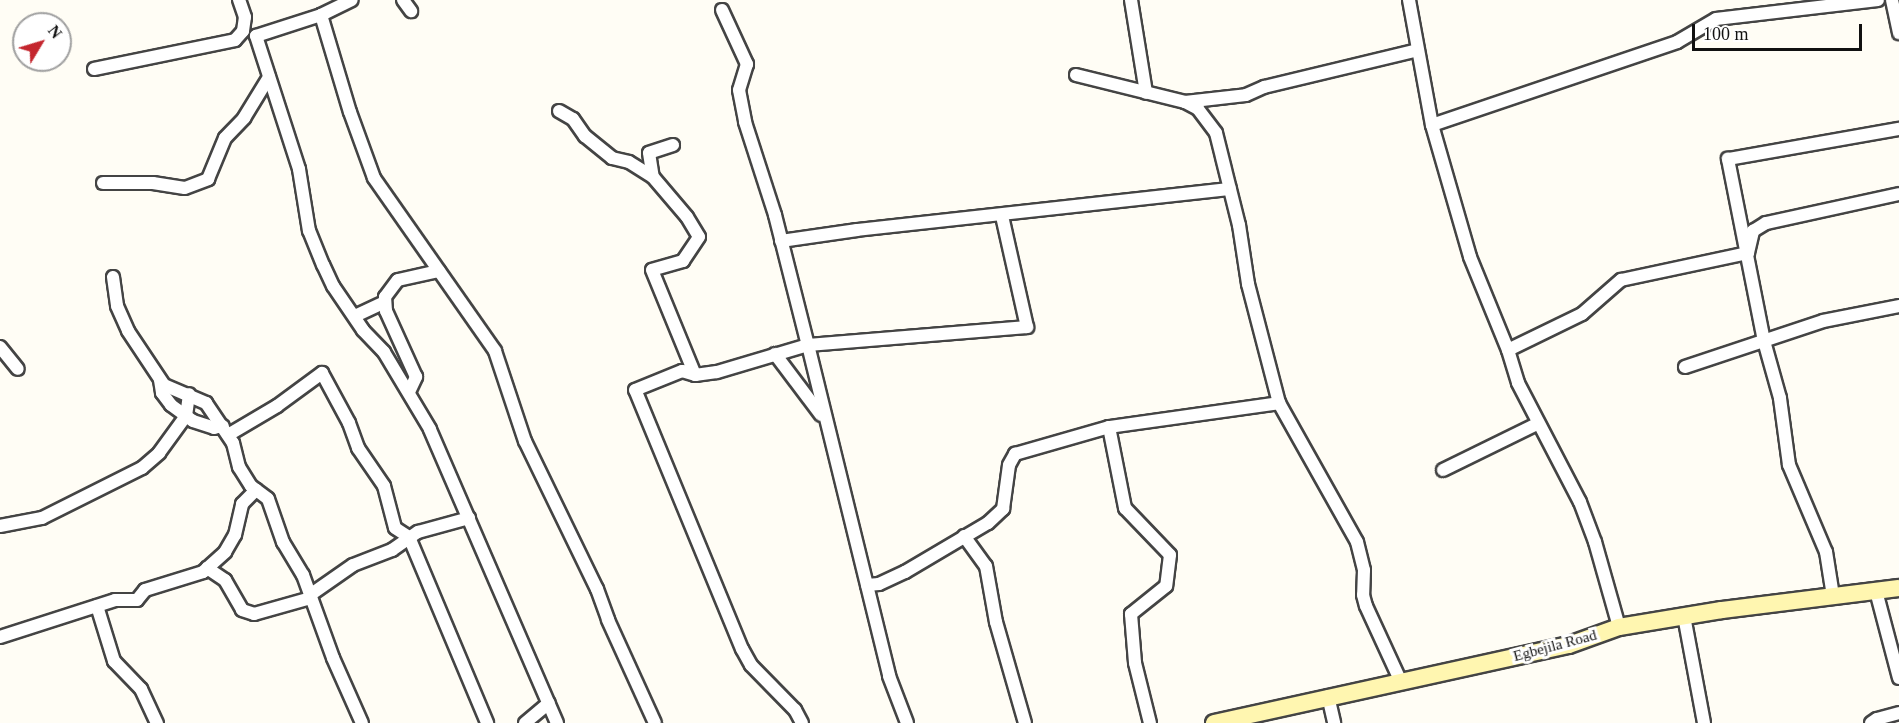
<!DOCTYPE html>
<style>
body{margin:0}
#map{position:relative;width:1899px;height:723px;overflow:hidden;background:#fffdf5;font-family:Georgia,serif}
div>[style]{position:absolute}
.roads{filter:drop-shadow(2px 0 #444) drop-shadow(-2px 0 #444) drop-shadow(0 2px #444) drop-shadow(0 -2px #444)}
.street>*{height:12px;margin:-6px;padding:0 6px;transform-origin:6px;border-radius:6px;background:#fff}
.secondary>*{height:16px;margin:-8px;padding:0 8px;transform-origin:8px;border-radius:8px;background:#fff6b0}
span{translate:-50% -50%;white-space:nowrap;text-align:center;line-height:1.15;-webkit-text-stroke:6px #fff;paint-order:stroke}
.street-label{font-size:15px;color:#111}
.north{position:absolute;left:12px;top:12px;width:60px;height:60px;box-sizing:border-box;background:#fff;border:2px solid #a0a0a0;border-radius:50%;rotate:52deg;font-size:16px;font-weight:700;line-height:24px;text-align:center;color:#111}
.north::after{content:'';display:block;margin:auto;width:21px;height:27px;background:#c4262e;clip-path:polygon(50% 0,100% 100%,50% 72%,0 100%)}
.scale{position:absolute;left:1692px;top:24px;width:170px;height:27px;box-sizing:border-box;border:3px solid #111;border-top:0;padding-left:8px;font-size:18px;line-height:21px;white-space:nowrap;color:#111;-webkit-text-stroke:4px #fff;paint-order:stroke}
</style>
<div id="map">
<div class="roads">
<div class="street">
<i style="left:403px;top:0;width:14px;rotate:54deg"></i>
<i style="left:1131px;top:0;width:94px;rotate:80.8deg"></i>
<i style="left:1409px;top:0;width:127px;rotate:79.6deg"></i>
<i style="left:1432px;top:125px;width:137px;rotate:73.9deg"></i>
<i style="left:1470px;top:257px;width:100px;rotate:67.8deg"></i>
<i style="left:1508px;top:350px;width:34px;rotate:73deg"></i>
<i style="left:1518px;top:383px;width:134px;rotate:62.5deg"></i>
<i style="left:1580px;top:502px;width:43px;rotate:69.4deg"></i>
<i style="left:1595px;top:542px;width:88px;rotate:74.2deg"></i>
<i style="left:1892px;top:0;width:34px;rotate:78deg"></i>
<i style="left:722px;top:10px;width:60px;rotate:65.2deg"></i>
<i style="left:747px;top:64px;width:27px;rotate:107deg"></i>
<i style="left:739px;top:90px;width:33px;rotate:79deg"></i>
<i style="left:745px;top:122px;width:98px;rotate:72.1deg"></i>
<i style="left:775px;top:215px;width:134px;rotate:75.8deg"></i>
<i style="left:808px;top:345px;width:220px;rotate:-4.7deg"></i>
<i style="left:1027px;top:327px;width:114px;rotate:-102.7deg"></i>
<i style="left:321px;top:15px;width:34px;rotate:-26deg"></i>
<i style="left:94px;top:69px;width:144px;rotate:-11.6deg"></i>
<i style="left:235px;top:40px;width:12px;rotate:-48deg"></i>
<i style="left:243px;top:31px;width:14px;rotate:-82deg"></i>
<i style="left:245px;top:17px;width:18px;rotate:-109deg"></i>
<i style="left:1076px;top:75px;width:112px;rotate:13.9deg"></i>
<i style="left:1185px;top:102px;width:15px;rotate:28deg"></i>
<i style="left:1198px;top:109px;width:30px;rotate:53deg"></i>
<i style="left:1216px;top:133px;width:95px;rotate:76deg"></i>
<i style="left:1239px;top:225px;width:60px;rotate:81.3deg"></i>
<i style="left:1248px;top:284px;width:123px;rotate:75.4deg"></i>
<i style="left:1279px;top:403px;width:159px;rotate:60.7deg"></i>
<i style="left:1357px;top:542px;width:29px;rotate:76deg"></i>
<i style="left:1364px;top:570px;width:25px;rotate:92deg"></i>
<i style="left:1363px;top:595px;width:11px;rotate:75deg"></i>
<i style="left:1366px;top:606px;width:81px;rotate:65.3deg"></i>
<i style="left:1185px;top:102px;width:61px;rotate:-6.5deg"></i>
<i style="left:1246px;top:95px;width:20px;rotate:-24deg"></i>
<i style="left:1264px;top:87px;width:158px;rotate:-13.5deg"></i>
<i style="left:559px;top:111px;width:16px;rotate:30deg"></i>
<i style="left:573px;top:119px;width:21px;rotate:55deg"></i>
<i style="left:585px;top:136px;width:35px;rotate:39deg"></i>
<i style="left:612px;top:158px;width:17px;rotate:13deg"></i>
<i style="left:629px;top:162px;width:28px;rotate:32deg"></i>
<i style="left:1432px;top:125px;width:259px;rotate:-18.7deg"></i>
<i style="left:1677px;top:42px;width:45px;rotate:-30.5deg"></i>
<i style="left:1716px;top:19px;width:163px;rotate:-6.7deg"></i>
<i style="left:673px;top:145px;width:25px;rotate:162deg"></i>
<i style="left:649px;top:153px;width:24px;rotate:81deg"></i>
<i style="left:653px;top:177px;width:52px;rotate:49.6deg"></i>
<i style="left:687px;top:217px;width:23px;rotate:59deg"></i>
<i style="left:699px;top:237px;width:29px;rotate:124deg"></i>
<i style="left:683px;top:261px;width:32px;rotate:164deg"></i>
<i style="left:652px;top:270px;width:113px;rotate:67.7deg"></i>
<i style="left:103px;top:183px;width:50px"></i>
<i style="left:153px;top:183px;width:32px;rotate:9deg"></i>
<i style="left:185px;top:188px;width:25px;rotate:-21deg"></i>
<i style="left:208px;top:179px;width:44px;rotate:-67.5deg"></i>
<i style="left:225px;top:138px;width:28px;rotate:-46deg"></i>
<i style="left:244px;top:118px;width:48px;rotate:-58.6deg"></i>
<i style="left:781px;top:241px;width:77px;rotate:-8.2deg"></i>
<i style="left:857px;top:230px;width:375px;rotate:-6.3deg"></i>
<i style="left:113px;top:277px;width:29px;rotate:82deg"></i>
<i style="left:117px;top:306px;width:27px;rotate:66deg"></i>
<i style="left:128px;top:331px;width:65px;rotate:56.3deg"></i>
<i style="left:164px;top:385px;width:46px;rotate:23.2deg"></i>
<i style="left:206px;top:403px;width:48px;rotate:56deg"></i>
<i style="left:233px;top:443px;width:25px;rotate:76deg"></i>
<i style="left:239px;top:467px;width:22px;rotate:58deg"></i>
<i style="left:251px;top:486px;width:21px;rotate:37deg"></i>
<i style="left:268px;top:499px;width:46px;rotate:70.8deg"></i>
<i style="left:283px;top:542px;width:39px;rotate:59deg"></i>
<i style="left:303px;top:575px;width:88px;rotate:70.1deg"></i>
<i style="left:333px;top:658px;width:71px;rotate:66deg"></i>
<i style="left:355px;top:316px;width:33px;rotate:-25deg"></i>
<i style="left:0;top:347px;width:28px;rotate:51deg"></i>
<i style="left:1508px;top:350px;width:82px;rotate:-25.9deg"></i>
<i style="left:1582px;top:314px;width:52px;rotate:-41.1deg"></i>
<i style="left:1621px;top:280px;width:130px;rotate:-12deg"></i>
<i style="left:1748px;top:253px;width:23px;rotate:-77deg"></i>
<i style="left:1753px;top:231px;width:15px;rotate:-32deg"></i>
<i style="left:1766px;top:223px;width:136px;rotate:-12.3deg"></i>
<i style="left:775px;top:354px;width:76px;rotate:53deg"></i>
<i style="left:1685px;top:367px;width:145px;rotate:-18.4deg"></i>
<i style="left:1823px;top:321px;width:77px;rotate:-11.2deg"></i>
<i style="left:160px;top:380px;width:13px;rotate:81deg"></i>
<i style="left:162px;top:393px;width:15px;rotate:53deg"></i>
<i style="left:171px;top:405px;width:27px;rotate:36deg"></i>
<i style="left:193px;top:421px;width:22px;rotate:18deg"></i>
<i style="left:214px;top:428px;width:9px;rotate:-13deg"></i>
<i style="left:409px;top:392px;width:17px;rotate:-65deg"></i>
<i style="left:416px;top:377px;width:72px;rotate:-114.4deg"></i>
<i style="left:386px;top:311px;width:14px;rotate:-94deg"></i>
<i style="left:385px;top:297px;width:21px;rotate:-53deg"></i>
<i style="left:398px;top:280px;width:42px;rotate:-12.4deg"></i>
<i style="left:1109px;top:427px;width:172px;rotate:-8deg"></i>
<i style="left:228px;top:435px;width:57px;rotate:-30.6deg"></i>
<i style="left:277px;top:406px;width:56px;rotate:-36.3deg"></i>
<i style="left:322px;top:373px;width:57px;rotate:61.6deg"></i>
<i style="left:349px;top:423px;width:27px;rotate:70deg"></i>
<i style="left:358px;top:448px;width:46px;rotate:55.6deg"></i>
<i style="left:384px;top:486px;width:43px;rotate:75.3deg"></i>
<i style="left:395px;top:528px;width:17px;rotate:33deg"></i>
<i style="left:409px;top:537px;width:202px;rotate:67.2deg"></i>
<i style="left:1443px;top:470px;width:105px;rotate:-26.1deg"></i>
<i style="left:0;top:526px;width:43px;rotate:-10.8deg"></i>
<i style="left:42px;top:518px;width:112px;rotate:-26.6deg"></i>
<i style="left:142px;top:468px;width:23px;rotate:-41deg"></i>
<i style="left:159px;top:453px;width:46px;rotate:-53.9deg"></i>
<i style="left:186px;top:416px;width:22px;rotate:-82deg"></i>
<i style="left:964px;top:536px;width:37px;rotate:54deg"></i>
<i style="left:986px;top:566px;width:57px;rotate:79.9deg"></i>
<i style="left:996px;top:622px;width:105px;rotate:74deg"></i>
<i style="left:207px;top:568px;width:22px;rotate:34deg"></i>
<i style="left:225px;top:580px;width:34px;rotate:60deg"></i>
<i style="left:242px;top:610px;width:13px;rotate:18deg"></i>
<i style="left:254px;top:614px;width:59px;rotate:-15.7deg"></i>
<i style="left:867px;top:585px;width:12px;rotate:-5deg"></i>
<i style="left:879px;top:584px;width:29px;rotate:-25deg"></i>
<i style="left:905px;top:572px;width:96px;rotate:-30.6deg"></i>
<i style="left:988px;top:523px;width:21px;rotate:-43deg"></i>
<i style="left:1003px;top:509px;width:44px;rotate:-82.2deg"></i>
<i style="left:1009px;top:465px;width:13px;rotate:-61deg"></i>
<i style="left:1015px;top:454px;width:98px;rotate:-16deg"></i>
<i style="left:1109px;top:427px;width:83px;rotate:78.8deg"></i>
<i style="left:1125px;top:508px;width:65px;rotate:46.2deg"></i>
<i style="left:1170px;top:555px;width:31px;rotate:97deg"></i>
<i style="left:1166px;top:586px;width:45px;rotate:141.3deg"></i>
<i style="left:1131px;top:614px;width:49px;rotate:85.3deg"></i>
<i style="left:1135px;top:663px;width:62px;rotate:76deg"></i>
<i style="left:1876px;top:591px;width:90px;rotate:75.2deg"></i>
<i style="left:310px;top:595px;width:52px;rotate:-34.9deg"></i>
<i style="left:353px;top:565px;width:42px;rotate:-21deg"></i>
<i style="left:392px;top:550px;width:32px;rotate:-35deg"></i>
<i style="left:418px;top:532px;width:53px;rotate:-15.4deg"></i>
<i style="left:1833px;top:596px;width:45px;rotate:-99deg"></i>
<i style="left:1826px;top:552px;width:95px;rotate:-113deg"></i>
<i style="left:1789px;top:465px;width:68px;rotate:-97.7deg"></i>
<i style="left:1780px;top:398px;width:59px;rotate:-105.7deg"></i>
<i style="left:1764px;top:341px;width:186px;rotate:-101.2deg"></i>
<i style="left:1728px;top:159px;width:174px;rotate:-10deg"></i>
<i style="left:97px;top:606px;width:58px;rotate:72.8deg"></i>
<i style="left:114px;top:661px;width:39px;rotate:46deg"></i>
<i style="left:141px;top:689px;width:38px;rotate:65deg"></i>
<i style="left:1684px;top:616px;width:109px;rotate:79.4deg"></i>
<i style="left:0;top:637px;width:121px;rotate:-17.8deg"></i>
<i style="left:115px;top:600px;width:22px"></i>
<i style="left:137px;top:600px;width:13px;rotate:-51deg"></i>
<i style="left:145px;top:590px;width:61px;rotate:-17.2deg"></i>
<i style="left:203px;top:572px;width:30px;rotate:-42deg"></i>
<i style="left:225px;top:552px;width:20px;rotate:-60deg"></i>
<i style="left:235px;top:535px;width:32px;rotate:-77deg"></i>
<i style="left:242px;top:504px;width:20px;rotate:-45deg"></i>
<i style="left:1328px;top:696px;width:28px;rotate:77deg"></i>
<i style="left:525px;top:723px;width:31px;rotate:-40deg"></i>
<i style="left:557px;top:723px;width:320px;rotate:-113.4deg"></i>
<i style="left:430px;top:429px;width:90px;rotate:-120.9deg"></i>
<i style="left:384px;top:352px;width:30px;rotate:-134deg"></i>
<i style="left:363px;top:330px;width:53px;rotate:-124.3deg"></i>
<i style="left:333px;top:286px;width:23px;rotate:-115deg"></i>
<i style="left:323px;top:265px;width:37px;rotate:-112deg"></i>
<i style="left:309px;top:231px;width:63px;rotate:-99.2deg"></i>
<i style="left:299px;top:169px;width:140px;rotate:-107.9deg"></i>
<i style="left:256px;top:36px;width:68px;rotate:-17.9deg"></i>
<i style="left:321px;top:15px;width:101px;rotate:73.4deg"></i>
<i style="left:350px;top:112px;width:70px;rotate:70deg"></i>
<i style="left:374px;top:178px;width:211px;rotate:55deg"></i>
<i style="left:495px;top:351px;width:95px;rotate:71.6deg"></i>
<i style="left:525px;top:441px;width:165px;rotate:64.1deg"></i>
<i style="left:597px;top:589px;width:33px;rotate:70deg"></i>
<i style="left:608px;top:620px;width:113px;rotate:65.5deg"></i>
<i style="left:802px;top:723px;width:15px;rotate:-118deg"></i>
<i style="left:795px;top:710px;width:63px;rotate:-134.4deg"></i>
<i style="left:751px;top:665px;width:18px;rotate:-119deg"></i>
<i style="left:742px;top:649px;width:280px;rotate:-112.4deg"></i>
<i style="left:635px;top:390px;width:51px;rotate:-22deg"></i>
<i style="left:682px;top:371px;width:14px;rotate:17deg"></i>
<i style="left:695px;top:375px;width:22px;rotate:-8deg"></i>
<i style="left:717px;top:372px;width:95px;rotate:-16.5deg"></i>
<i style="left:808px;top:345px;width:341px;rotate:76.2deg"></i>
<i style="left:889px;top:676px;width:50px;rotate:69deg"></i>
<i style="left:1871px;top:723px;width:7px;rotate:-34deg"></i>
<i style="left:1877px;top:719px;width:23px;rotate:-15deg"></i>
</div>
<div class="secondary">
<i style="left:1214px;top:723px;width:363px;rotate:-12.4deg"></i>
<i style="left:1569px;top:645px;width:53px;rotate:-19.8deg"></i>
<i style="left:1619px;top:627px;width:104px;rotate:-9.4deg"></i>
<i style="left:1722px;top:610px;width:178px;rotate:-7.1deg"></i>
</div>
</div>
<div class="street-label">
<span style="left:1555px;top:646px;rotate:-15deg">Egbejila Road</span>
</div>
<div class="north">N</div>
<div class="scale">100 m</div>
</div>
